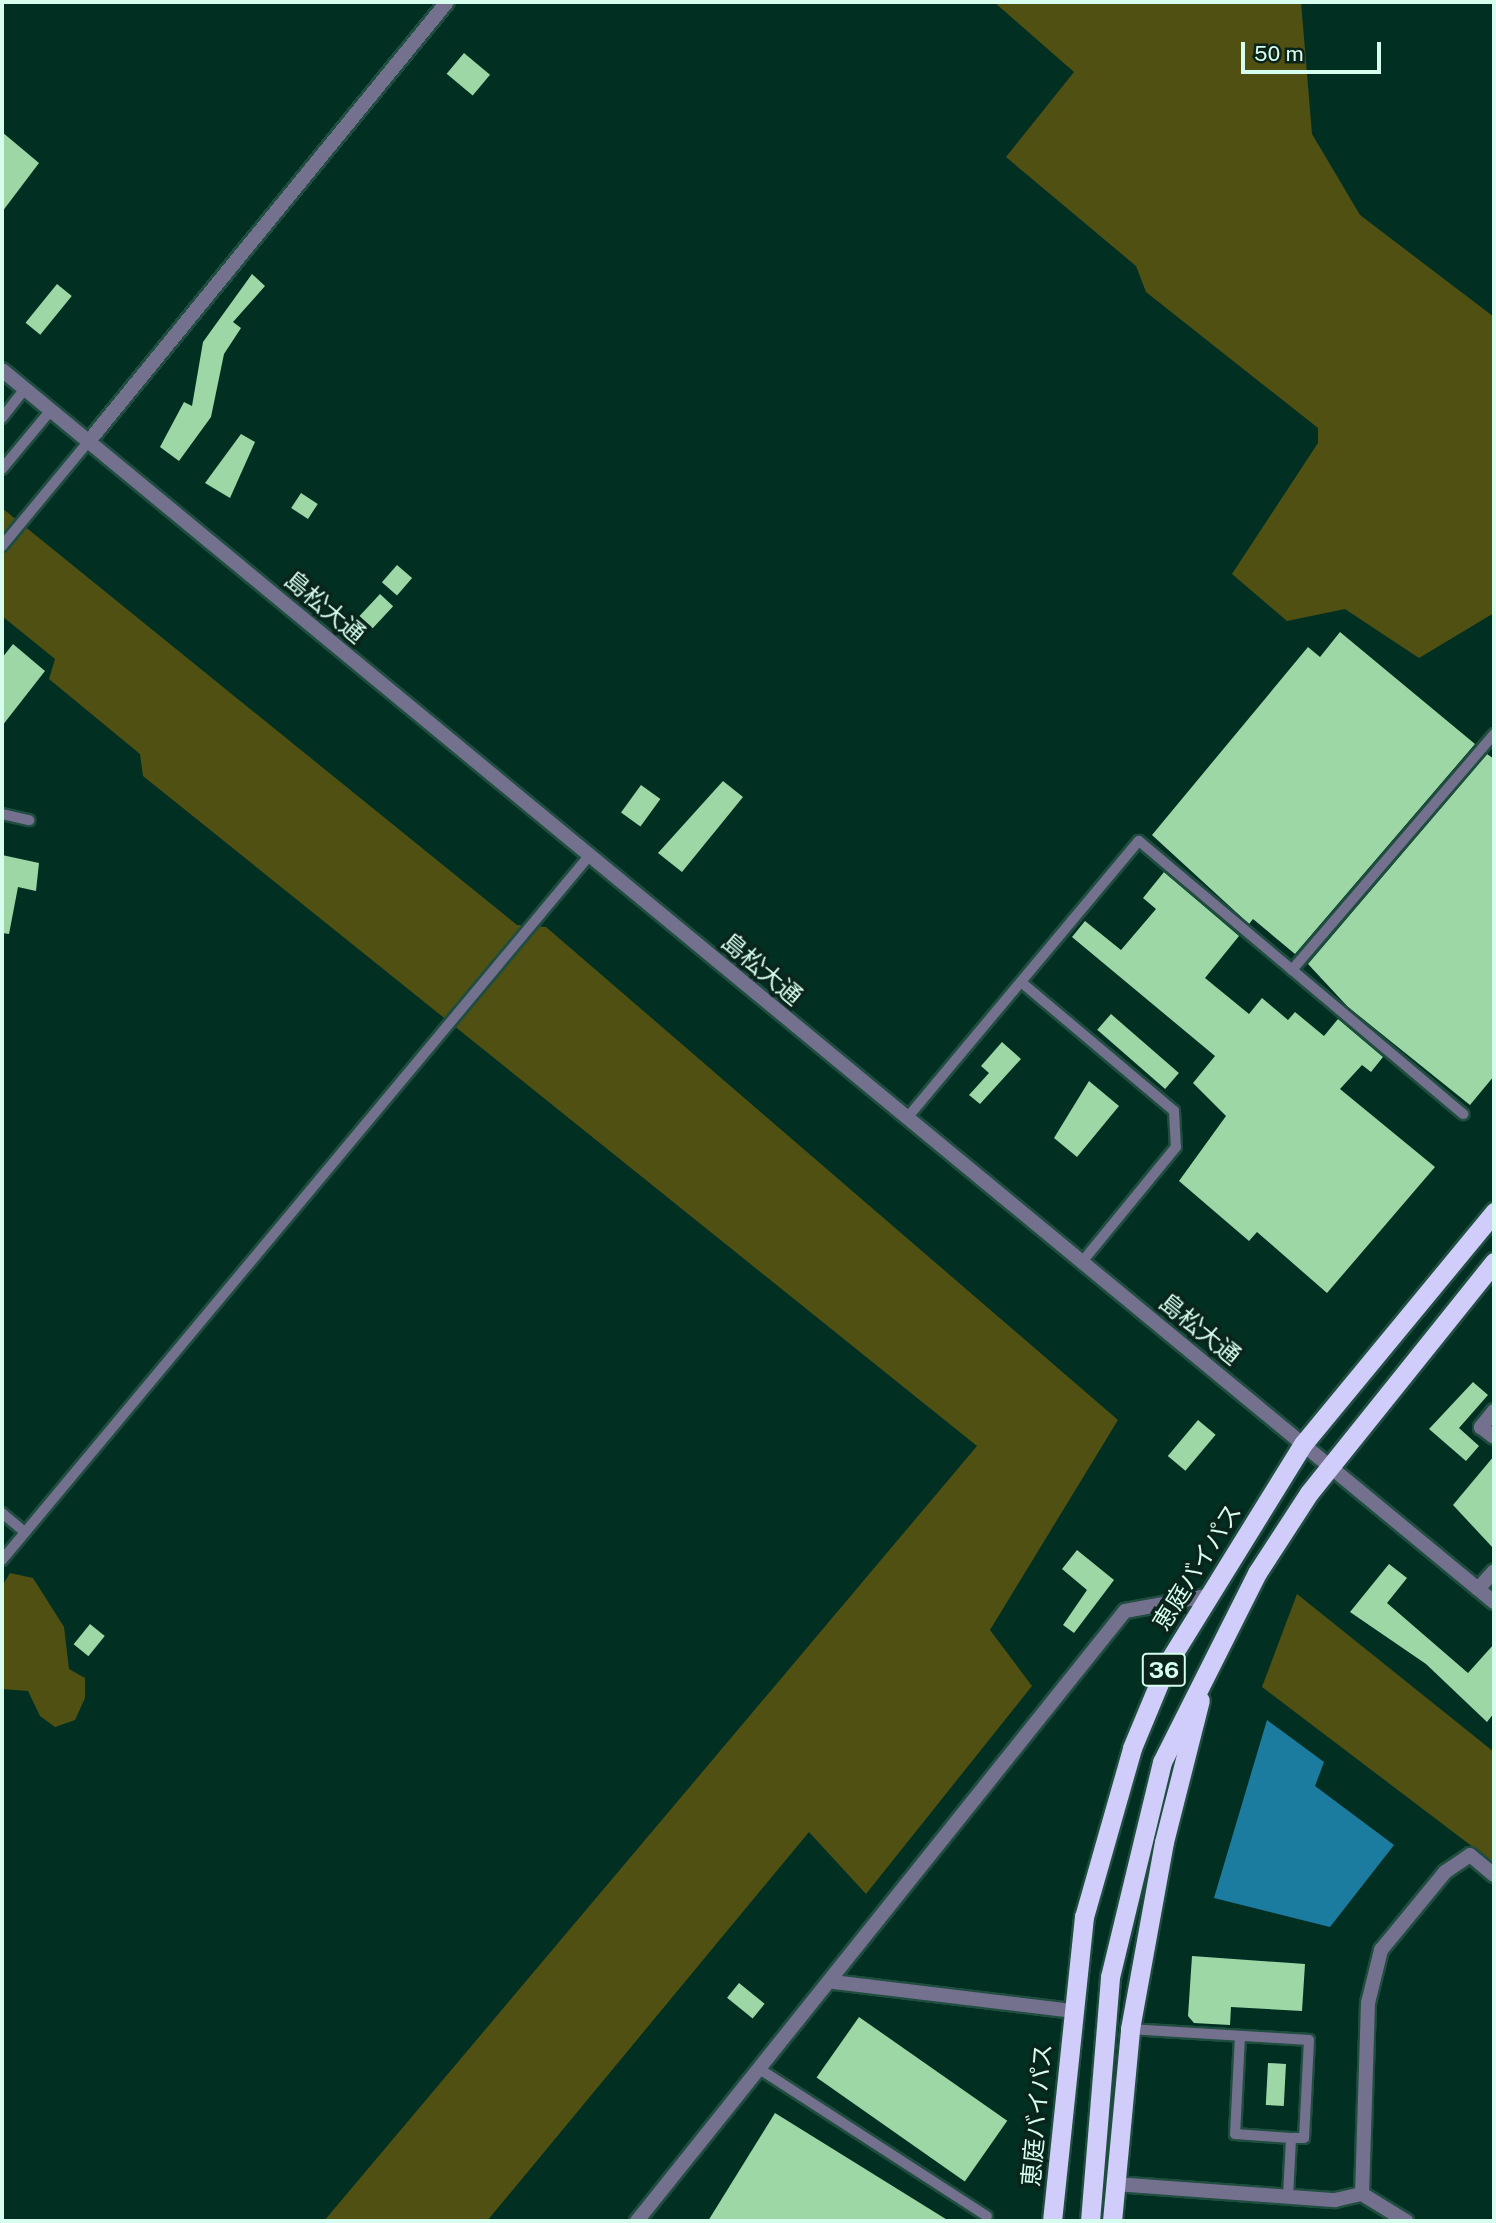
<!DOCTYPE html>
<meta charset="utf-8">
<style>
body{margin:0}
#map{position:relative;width:1496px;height:2223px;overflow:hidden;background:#013023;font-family:"Public Sans","Noto Sans JP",sans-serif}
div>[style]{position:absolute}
.forest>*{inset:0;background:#515013}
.water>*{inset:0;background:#1b7ca0}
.building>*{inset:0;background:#9cd7a5;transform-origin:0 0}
.roads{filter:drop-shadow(2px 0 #1f4d3f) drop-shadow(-2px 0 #1f4d3f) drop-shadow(0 2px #1f4d3f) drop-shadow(0 -2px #1f4d3f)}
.service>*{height:10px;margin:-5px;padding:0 5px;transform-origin:5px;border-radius:5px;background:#74718f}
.minor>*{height:14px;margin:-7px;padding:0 7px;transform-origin:7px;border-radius:7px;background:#74718f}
.tertiary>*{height:14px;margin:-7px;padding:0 7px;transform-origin:7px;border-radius:7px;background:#74718f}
.trunk>*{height:19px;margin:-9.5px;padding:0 9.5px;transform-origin:9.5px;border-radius:9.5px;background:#d1cdfa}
span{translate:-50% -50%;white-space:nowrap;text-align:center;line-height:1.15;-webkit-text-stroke:7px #0a241b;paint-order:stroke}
.shield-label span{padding:2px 5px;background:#0a241b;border:2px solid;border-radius:5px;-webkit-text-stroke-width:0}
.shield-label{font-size:23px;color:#d6fded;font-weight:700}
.street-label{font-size:24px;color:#d6fded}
.frame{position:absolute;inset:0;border:4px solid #d6fded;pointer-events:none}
.scale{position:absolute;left:1241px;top:42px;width:140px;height:32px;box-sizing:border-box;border:4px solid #d6fded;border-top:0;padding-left:9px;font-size:21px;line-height:24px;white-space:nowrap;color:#d6fded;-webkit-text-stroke:5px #0a241b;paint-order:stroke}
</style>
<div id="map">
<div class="forest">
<i style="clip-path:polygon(994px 2px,1301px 2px,1312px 134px,1360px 215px,1494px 317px,1494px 613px,1419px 658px,1345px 609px,1287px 621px,1232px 574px,1318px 443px,1318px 428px,1146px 292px,1136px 266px,1006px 157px,1074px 72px)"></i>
<i style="clip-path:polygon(2px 508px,517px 925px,546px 927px,1118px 1420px,990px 1630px,1032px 1686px,866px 1894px,809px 1832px,487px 2221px,324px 2221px,977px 1446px,143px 776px,140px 754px,49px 679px,55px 659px,2px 616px)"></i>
<i style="clip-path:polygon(10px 1573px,33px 1578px,64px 1627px,69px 1669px,85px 1678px,85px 1698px,75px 1720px,55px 1727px,40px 1716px,28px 1691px,2px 1689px,2px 1586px)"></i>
<i style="clip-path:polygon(1297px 1594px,1494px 1752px,1494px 1863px,1262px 1687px)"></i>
</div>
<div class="water">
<i style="clip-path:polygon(1267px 1720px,1324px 1762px,1315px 1786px,1394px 1845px,1330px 1927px,1214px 1898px)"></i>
</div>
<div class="building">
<i style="left:464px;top:53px;width:34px;height:27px;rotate:40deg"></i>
<i style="clip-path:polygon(2px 132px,39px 163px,2px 212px)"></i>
<i style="clip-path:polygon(252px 274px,265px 286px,233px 322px,241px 328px,224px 354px,211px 417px,179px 461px,160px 447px,184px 402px,192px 406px,203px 342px)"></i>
<i style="left:57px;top:284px;width:19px;height:50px;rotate:39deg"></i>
<i style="clip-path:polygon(241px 434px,255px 442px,230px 498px,205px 483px)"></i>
<i style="left:301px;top:493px;width:20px;height:18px;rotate:33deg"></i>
<i style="left:397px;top:565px;width:20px;height:23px;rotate:41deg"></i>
<i style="left:380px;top:594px;width:18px;height:30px;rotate:43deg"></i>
<i style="clip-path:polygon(1340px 632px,1475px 744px,1295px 954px,1253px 919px,1249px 924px,1152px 835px,1308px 647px,1320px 657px)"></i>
<i style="clip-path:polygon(13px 644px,45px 671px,2px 726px,2px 658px)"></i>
<i style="clip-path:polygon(1487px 754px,1494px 759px,1494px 1076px,1470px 1105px,1348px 1007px,1308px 964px)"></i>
<i style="clip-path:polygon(723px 781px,743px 797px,682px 872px,658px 853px)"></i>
<i style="left:641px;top:785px;width:24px;height:34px;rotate:36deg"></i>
<i style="clip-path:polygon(2px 855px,39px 863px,36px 891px,18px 887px,9px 934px,2px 933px)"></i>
<i style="clip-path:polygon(1164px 872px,1239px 936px,1205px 978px,1249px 1014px,1262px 998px,1288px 1020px,1295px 1012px,1324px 1036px,1338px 1019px,1383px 1057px,1371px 1072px,1362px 1065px,1340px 1089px,1435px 1167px,1327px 1293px,1257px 1232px,1249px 1241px,1179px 1181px,1226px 1116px,1193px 1083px,1215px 1056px,1072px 937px,1085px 921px,1121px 950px,1156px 909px,1143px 898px)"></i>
<i style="left:1111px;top:1014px;width:90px;height:21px;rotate:41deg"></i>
<i style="clip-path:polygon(1002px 1042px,1021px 1059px,980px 1104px,969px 1095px,989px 1073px,981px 1066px)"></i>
<i style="clip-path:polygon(1089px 1081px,1119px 1106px,1077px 1157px,1054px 1138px)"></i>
<i style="clip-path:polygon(1473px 1382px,1488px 1395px,1459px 1428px,1479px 1446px,1466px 1461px,1429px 1429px)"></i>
<i style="left:1198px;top:1420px;width:23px;height:47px;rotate:40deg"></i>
<i style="clip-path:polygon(1494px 1456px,1494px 1549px,1453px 1505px)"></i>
<i style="clip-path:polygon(1077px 1550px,1114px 1580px,1074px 1633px,1063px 1625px,1087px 1590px,1062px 1569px)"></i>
<i style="clip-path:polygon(1389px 1564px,1407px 1578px,1387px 1603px,1468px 1673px,1494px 1644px,1494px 1713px,1487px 1722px,1426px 1664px,1350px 1612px)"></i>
<i style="left:90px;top:1624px;width:19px;height:26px;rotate:39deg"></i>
<i style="clip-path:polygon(1192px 1956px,1305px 1964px,1302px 2011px,1231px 2007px,1230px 2025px,1194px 2023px,1188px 2016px)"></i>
<i style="left:739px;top:1983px;width:33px;height:19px;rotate:39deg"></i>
<i style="left:859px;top:2017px;width:181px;height:74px;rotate:35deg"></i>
<i style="left:1268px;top:2063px;width:18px;height:42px;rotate:3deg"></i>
<i style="clip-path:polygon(775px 2113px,949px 2221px,708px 2221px)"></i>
</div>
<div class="roads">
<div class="service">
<i style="left:2px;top:418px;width:37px;rotate:-52deg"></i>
<i style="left:2px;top:469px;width:77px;rotate:-50.3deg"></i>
<i style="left:2px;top:546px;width:136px;rotate:-50.4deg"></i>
<i style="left:2px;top:814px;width:28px;rotate:13deg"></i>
<i style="left:1292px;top:970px;width:311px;rotate:-49.4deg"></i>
<i style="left:1021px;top:982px;width:200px;rotate:40.1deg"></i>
<i style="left:1174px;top:1111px;width:36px;rotate:87deg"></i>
<i style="left:1176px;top:1147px;width:149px;rotate:129.3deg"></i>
<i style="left:907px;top:1118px;width:361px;rotate:-50.1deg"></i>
<i style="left:1139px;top:841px;width:424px;rotate:40.1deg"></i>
<i style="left:2px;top:1513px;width:30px;rotate:40deg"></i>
<i style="left:2px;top:1560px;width:917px;rotate:-50.18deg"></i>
<i style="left:1130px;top:2029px;width:179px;rotate:3.5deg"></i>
<i style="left:1309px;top:2040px;width:98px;rotate:92.9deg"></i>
<i style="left:1304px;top:2138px;width:13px;rotate:180deg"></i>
<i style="left:1291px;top:2138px;width:59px;rotate:92.9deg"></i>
<i style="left:1240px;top:2036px;width:98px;rotate:92.9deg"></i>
<i style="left:1235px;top:2134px;width:56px;rotate:4.1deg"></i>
<i style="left:761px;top:2070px;width:269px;rotate:32.9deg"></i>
</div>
<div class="minor">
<i style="left:1494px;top:1411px;width:21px;rotate:129deg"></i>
<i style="left:1481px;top:1427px;width:16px;rotate:38deg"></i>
<i style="left:1478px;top:1589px;width:24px;rotate:-48deg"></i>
<i style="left:833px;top:1982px;width:240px;rotate:6.9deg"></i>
<i style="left:1115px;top:2184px;width:221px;rotate:4.2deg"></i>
<i style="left:1335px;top:2200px;width:28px;rotate:-13deg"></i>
<i style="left:1362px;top:2194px;width:52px;rotate:31.5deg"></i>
<i style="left:1362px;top:2194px;width:191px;rotate:-88.2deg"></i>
<i style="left:1368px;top:2003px;width:55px;rotate:-76.2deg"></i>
<i style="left:1381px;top:1950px;width:101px;rotate:-50.6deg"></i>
<i style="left:1445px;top:1872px;width:30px;rotate:-34deg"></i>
<i style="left:1470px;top:1855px;width:31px;rotate:40deg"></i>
<i style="left:637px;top:2221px;width:781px;rotate:-51.34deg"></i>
<i style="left:1125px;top:1611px;width:82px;rotate:-10.5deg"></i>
</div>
<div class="tertiary">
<i style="left:2px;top:370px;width:1935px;rotate:39.55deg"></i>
<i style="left:89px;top:441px;width:566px;rotate:-50.8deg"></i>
</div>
<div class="trunk">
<i style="left:1052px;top:2221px;width:306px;rotate:-84deg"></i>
<i style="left:1084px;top:1917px;width:176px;rotate:-74.1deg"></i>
<i style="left:1132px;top:1748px;width:91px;rotate:-67.4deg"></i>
<i style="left:1167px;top:1664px;width:259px;rotate:-58.3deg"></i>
<i style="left:1303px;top:1444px;width:301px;rotate:-50.5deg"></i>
<i style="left:1090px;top:2221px;width:245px;rotate:-85.3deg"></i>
<i style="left:1110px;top:1977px;width:221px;rotate:-76.4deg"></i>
<i style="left:1162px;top:1762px;width:212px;rotate:-63.3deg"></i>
<i style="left:1257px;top:1573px;width:95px;rotate:-57deg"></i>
<i style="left:1309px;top:1493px;width:296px;rotate:-51.3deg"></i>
<i style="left:1112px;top:2221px;width:193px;rotate:-84.6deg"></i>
<i style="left:1130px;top:2029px;width:190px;rotate:-79.7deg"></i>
<i style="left:1164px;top:1842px;width:146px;rotate:-75.8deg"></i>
</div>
</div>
<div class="shield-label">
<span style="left:1164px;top:1670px">36</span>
</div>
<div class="street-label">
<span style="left:325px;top:607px;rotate:40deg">島松大通</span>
<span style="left:762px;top:969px;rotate:40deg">島松大通</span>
<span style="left:1200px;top:1329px;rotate:39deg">島松大通</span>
<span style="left:1197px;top:1567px;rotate:-58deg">恵庭バイパス</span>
<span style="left:1037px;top:2115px;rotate:-85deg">恵庭バイパス</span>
</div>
<div class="frame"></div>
<div class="scale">50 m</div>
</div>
